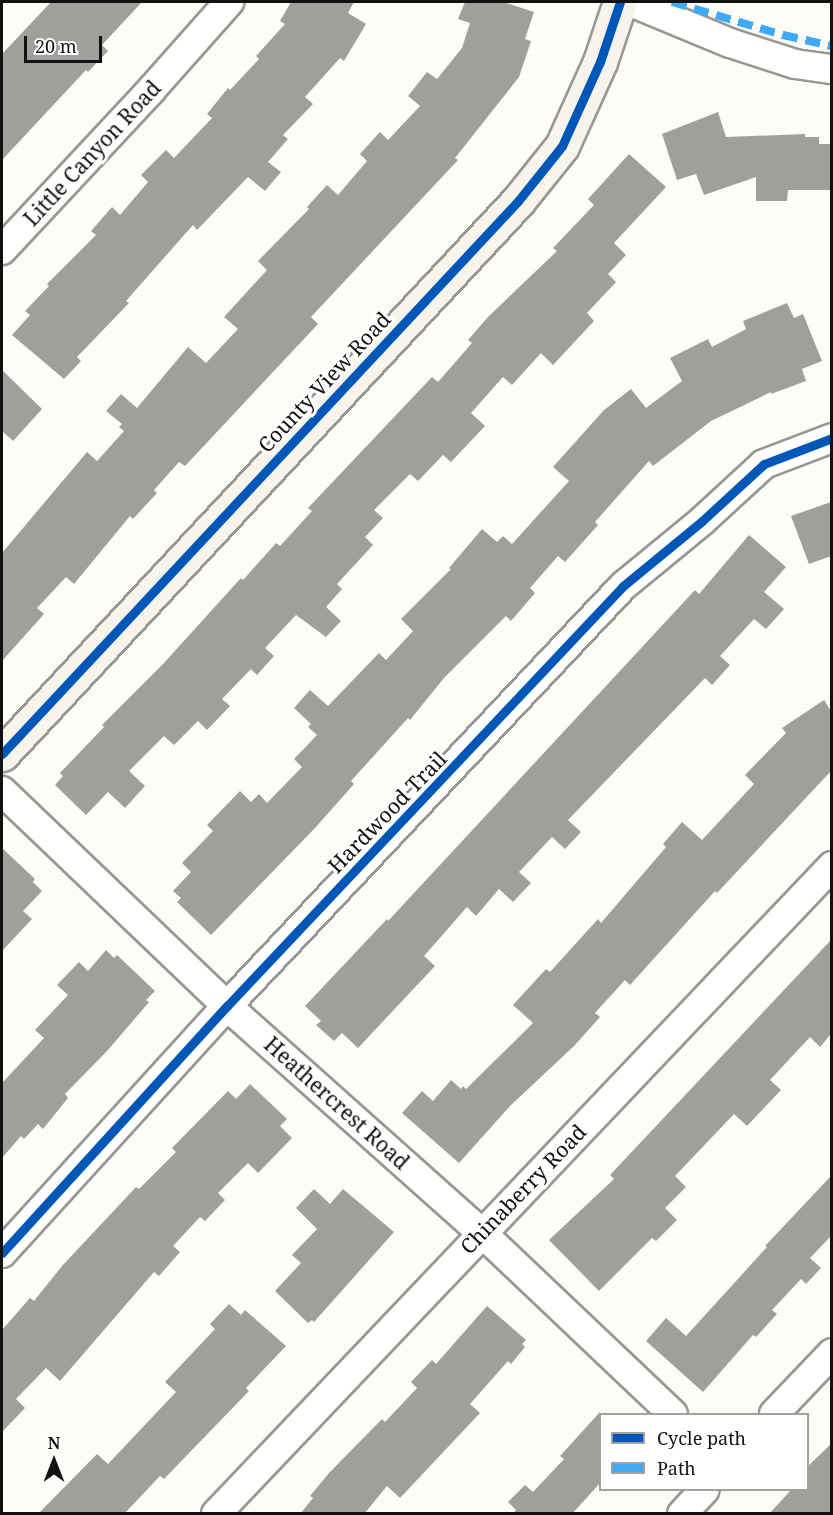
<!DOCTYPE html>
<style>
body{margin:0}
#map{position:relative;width:833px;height:1515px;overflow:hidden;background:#fdfcf7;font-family:"Noto Serif",serif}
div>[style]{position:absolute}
.building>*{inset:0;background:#a19f9c}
.roads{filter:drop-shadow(2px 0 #979795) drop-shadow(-2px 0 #979795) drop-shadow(0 2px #979795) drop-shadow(0 -2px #979795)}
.street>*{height:28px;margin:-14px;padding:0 14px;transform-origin:14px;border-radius:14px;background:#fffffe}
.secondary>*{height:33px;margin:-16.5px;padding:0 16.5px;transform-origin:16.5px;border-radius:16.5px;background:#f6f4eb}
.quiet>*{height:8px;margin-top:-4px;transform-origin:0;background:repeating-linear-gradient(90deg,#3fa9f5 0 15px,transparent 0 23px)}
.cycleway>*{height:9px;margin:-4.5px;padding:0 4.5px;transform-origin:4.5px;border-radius:4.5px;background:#0057b8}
span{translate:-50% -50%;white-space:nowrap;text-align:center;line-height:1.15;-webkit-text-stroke:6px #fff;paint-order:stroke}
.street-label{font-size:21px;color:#111}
.frame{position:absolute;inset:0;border:3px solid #111;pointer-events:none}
.legend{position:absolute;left:599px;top:1413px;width:210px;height:78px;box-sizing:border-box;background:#fff;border:2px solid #a0a0a0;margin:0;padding:8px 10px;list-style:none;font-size:18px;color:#111}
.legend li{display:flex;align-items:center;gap:12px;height:30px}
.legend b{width:30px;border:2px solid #a0a0a0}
.north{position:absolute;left:24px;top:1431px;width:60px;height:60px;-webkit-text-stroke:4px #fff;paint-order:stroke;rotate:0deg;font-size:16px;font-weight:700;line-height:24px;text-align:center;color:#111}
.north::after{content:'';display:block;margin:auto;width:21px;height:27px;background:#111;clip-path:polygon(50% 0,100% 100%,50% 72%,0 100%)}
.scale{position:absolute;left:24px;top:36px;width:78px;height:27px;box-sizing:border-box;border:3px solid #111;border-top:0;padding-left:8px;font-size:18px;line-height:21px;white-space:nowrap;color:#111;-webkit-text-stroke:4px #fff;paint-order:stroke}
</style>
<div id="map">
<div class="building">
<i style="clip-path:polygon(51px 2px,142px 2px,102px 45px,108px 51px,88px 72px,86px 70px,2px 160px,2px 54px)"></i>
<i style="clip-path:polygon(291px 2px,354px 2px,348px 13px,366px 24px,344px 61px,340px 58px,305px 97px,313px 104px,283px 135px,288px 139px,268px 162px,281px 172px,265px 191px,248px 177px,197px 230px,193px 225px,126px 301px,129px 303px,77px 357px,81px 361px,64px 379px,12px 335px,30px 315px,25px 311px,49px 286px,47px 284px,96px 235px,91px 231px,112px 207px,120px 215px,148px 182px,141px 175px,166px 150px,174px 158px,212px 118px,207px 114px,228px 88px,230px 90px,259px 59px,256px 56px,285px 24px,280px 21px)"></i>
<i style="clip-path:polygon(465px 2px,503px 2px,534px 12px,525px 39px,531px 41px,519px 77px,455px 158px,458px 160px,311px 317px,318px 324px,185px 466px,179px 462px,154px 490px,157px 493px,133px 519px,130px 516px,74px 584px,66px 577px,37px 608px,44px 614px,2px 661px,2px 553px,87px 452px,97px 461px,124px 431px,119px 427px,122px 424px,106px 411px,121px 394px,137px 408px,188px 347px,206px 363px,238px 329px,224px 317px,267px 270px,258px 261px,309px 209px,307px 207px,327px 185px,338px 195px,367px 161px,360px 154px,380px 132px,388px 140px,420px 106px,408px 96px,427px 72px,437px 79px,462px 48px,470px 23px,458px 19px)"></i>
<i style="clip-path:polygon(718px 112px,726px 137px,805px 134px,805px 137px,819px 137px,819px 144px,831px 144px,831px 190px,788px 190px,787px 201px,756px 201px,756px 177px,704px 195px,696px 174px,677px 180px,662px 134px)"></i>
<i style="clip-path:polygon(629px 154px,666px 187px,614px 243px,626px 255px,608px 274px,616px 282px,587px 313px,594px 321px,553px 365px,541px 353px,512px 385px,503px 377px,471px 413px,485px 426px,451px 462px,443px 455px,418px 481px,410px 474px,374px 510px,383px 518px,365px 537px,373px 545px,337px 584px,342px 589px,326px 607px,341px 621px,326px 637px,296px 615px,265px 648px,274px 656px,257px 675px,251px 669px,222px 699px,230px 706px,207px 730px,198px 721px,174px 745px,164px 736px,129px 771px,145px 786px,125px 808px,108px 792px,86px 815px,55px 785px,63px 776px,60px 773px,104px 727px,102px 725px,163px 664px,241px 578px,243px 580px,276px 543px,280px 546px,312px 511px,308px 508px,432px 377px,438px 382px,472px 343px,468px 340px,488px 317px,557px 251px,553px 248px,594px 205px,588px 199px)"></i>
<i style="clip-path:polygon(787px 303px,794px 318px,803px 314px,822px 361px,802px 369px,806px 381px,771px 394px,771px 392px,711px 421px,653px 466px,649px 461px,595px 522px,598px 525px,565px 562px,558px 556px,530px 588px,535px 593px,511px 621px,506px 616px,444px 678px,410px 720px,408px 718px,351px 781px,354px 784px,315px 828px,211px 935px,177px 902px,181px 898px,173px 891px,191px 872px,182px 863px,213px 831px,207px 825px,240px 791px,251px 802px,259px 794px,267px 803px,302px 767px,294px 759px,317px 735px,308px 727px,311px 724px,294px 708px,310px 690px,328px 706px,379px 653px,386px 660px,413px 631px,401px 619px,451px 569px,449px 568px,482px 529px,497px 542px,503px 536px,512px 544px,569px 481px,553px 467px,604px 410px,631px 389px,646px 408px,682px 381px,670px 358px,708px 339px,712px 347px,746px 329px,743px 321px)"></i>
<i style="clip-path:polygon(2px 370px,42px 409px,13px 441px,2px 431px)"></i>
<i style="clip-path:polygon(831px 502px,831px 556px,809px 564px,791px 516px)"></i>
<i style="clip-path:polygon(749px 535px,786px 567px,764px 592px,784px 609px,766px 629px,754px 619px,720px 656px,730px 665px,712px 685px,705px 678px,568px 820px,581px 832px,565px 849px,552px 837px,519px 872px,531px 883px,513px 902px,499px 889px,476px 916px,467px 907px,424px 956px,435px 966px,358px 1048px,342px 1033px,334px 1041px,316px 1025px,321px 1021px,305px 1006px,387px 919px,388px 921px,695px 590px,699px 594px)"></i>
<i style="clip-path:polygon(824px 700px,831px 711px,831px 771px,717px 893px,715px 891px,630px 985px,625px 980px,595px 1013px,600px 1017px,574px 1046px,510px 1106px,459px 1163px,402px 1113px,422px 1091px,433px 1101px,451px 1080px,461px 1089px,463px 1086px,466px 1089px,533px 1023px,513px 1005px,546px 969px,550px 972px,598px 919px,601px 923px,666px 847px,663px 844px,682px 822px,702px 840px,754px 784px,745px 775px,786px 733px,782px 728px)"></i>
<i style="clip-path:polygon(2px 848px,35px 879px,33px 882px,42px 891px,23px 911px,32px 919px,2px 951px)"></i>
<i style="clip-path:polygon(831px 940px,831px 1034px,820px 1047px,810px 1037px,770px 1080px,781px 1090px,747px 1126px,734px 1114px,675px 1176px,686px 1187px,665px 1208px,677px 1220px,656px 1241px,652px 1238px,599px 1291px,549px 1240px,614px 1179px,610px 1175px)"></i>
<i style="clip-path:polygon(106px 950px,114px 958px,117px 955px,155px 991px,146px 1000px,149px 1002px,108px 1050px,65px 1094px,68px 1098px,43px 1129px,38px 1124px,24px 1139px,21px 1136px,2px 1158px,2px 1083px,44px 1038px,35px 1030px,68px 995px,57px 985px,79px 962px,88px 971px)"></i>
<i style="clip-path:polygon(250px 1084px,287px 1119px,280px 1126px,292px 1138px,258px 1173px,248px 1163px,218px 1193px,225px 1200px,205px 1221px,200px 1217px,173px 1246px,180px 1252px,159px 1276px,154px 1272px,60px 1381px,46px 1368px,16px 1399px,25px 1408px,2px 1432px,2px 1330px,30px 1298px,34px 1301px,62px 1266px,136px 1187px,139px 1189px,176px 1152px,172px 1148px,228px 1091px,236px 1099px)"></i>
<i style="clip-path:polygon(831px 1176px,831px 1236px,810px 1258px,821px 1268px,806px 1284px,801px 1279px,772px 1310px,777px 1314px,756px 1337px,753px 1335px,703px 1392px,646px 1341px,666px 1318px,686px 1336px,767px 1247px,765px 1246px)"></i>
<i style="clip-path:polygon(314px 1189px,330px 1204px,343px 1189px,394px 1232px,314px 1322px,312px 1320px,308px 1323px,275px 1291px,301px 1263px,292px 1255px,317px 1229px,296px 1208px)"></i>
<i style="clip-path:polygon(229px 1304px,241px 1315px,245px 1310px,286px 1346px,246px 1388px,249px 1391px,164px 1479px,160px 1476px,124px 1514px,38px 1514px,97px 1454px,108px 1464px,176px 1392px,165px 1382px,215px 1329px,210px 1324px)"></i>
<i style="clip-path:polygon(487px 1306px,526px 1340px,522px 1344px,525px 1347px,511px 1364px,508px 1361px,470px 1404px,480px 1413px,400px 1498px,387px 1486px,364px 1514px,300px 1514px,313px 1498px,310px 1496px,329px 1473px,382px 1419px,385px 1422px,417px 1388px,411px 1382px,432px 1360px,436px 1364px)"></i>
<i style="clip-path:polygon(600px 1412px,600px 1483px,572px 1514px,513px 1514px,516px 1510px,508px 1502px,525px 1485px,533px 1492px,564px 1459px,560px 1456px)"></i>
<i style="clip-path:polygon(831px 1444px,831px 1514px,769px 1514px,791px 1490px,807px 1490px,807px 1467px)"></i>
</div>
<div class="roads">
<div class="street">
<i style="left:631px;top:2px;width:107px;rotate:22.5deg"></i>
<i style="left:730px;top:43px;width:68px;rotate:17.9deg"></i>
<i style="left:795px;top:64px;width:37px;rotate:8deg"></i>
<i style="left:2px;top:250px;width:219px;rotate:-47deg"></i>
<i style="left:151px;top:90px;width:118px;rotate:-48.4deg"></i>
<i style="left:2px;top:791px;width:311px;rotate:43.7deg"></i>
<i style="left:227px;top:1006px;width:341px;rotate:41.7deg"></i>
<i style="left:482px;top:1233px;width:263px;rotate:43.5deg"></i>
<i style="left:2px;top:1253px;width:334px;rotate:-47.7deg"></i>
<i style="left:227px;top:1006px;width:577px;rotate:-46.68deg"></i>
<i style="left:623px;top:586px;width:102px;rotate:-39.4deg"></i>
<i style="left:702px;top:521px;width:84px;rotate:-42.6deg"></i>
<i style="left:764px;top:464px;width:73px;rotate:-20.9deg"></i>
<i style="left:774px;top:1414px;width:84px;rotate:-46.4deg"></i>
<i style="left:216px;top:1514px;width:894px;rotate:-46.45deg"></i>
<i style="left:682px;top:1514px;width:33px;rotate:-47deg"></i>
</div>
<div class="secondary">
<i style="left:2px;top:754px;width:756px;rotate:-46.98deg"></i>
<i style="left:518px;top:201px;width:70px;rotate:-51.3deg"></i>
<i style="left:562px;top:146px;width:92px;rotate:-65.7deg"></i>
<i style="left:600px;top:62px;width:63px;rotate:-71.6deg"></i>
</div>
</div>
<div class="quiet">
<i style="left:672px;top:2px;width:116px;rotate:16.6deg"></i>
<i style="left:783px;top:35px;width:50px;rotate:12.7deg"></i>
</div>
<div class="cycleway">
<i style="left:2px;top:754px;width:756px;rotate:-46.98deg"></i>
<i style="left:518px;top:201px;width:70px;rotate:-51.3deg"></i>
<i style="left:562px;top:146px;width:92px;rotate:-65.7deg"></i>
<i style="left:600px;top:62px;width:63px;rotate:-71.6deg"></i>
<i style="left:2px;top:1253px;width:334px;rotate:-47.7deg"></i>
<i style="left:227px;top:1006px;width:577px;rotate:-46.68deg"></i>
<i style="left:623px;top:586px;width:102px;rotate:-39.4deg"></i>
<i style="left:702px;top:521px;width:84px;rotate:-42.6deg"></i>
<i style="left:764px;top:464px;width:73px;rotate:-20.9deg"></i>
</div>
<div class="street-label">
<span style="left:92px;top:153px;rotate:-47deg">Little Canyon Road</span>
<span style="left:324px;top:382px;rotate:-47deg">County View Road</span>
<span style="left:387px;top:812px;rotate:-46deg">Hardwood Trail</span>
<span style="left:337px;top:1103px;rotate:42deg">Heathercrest Road</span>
<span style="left:523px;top:1189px;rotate:-46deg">Chinaberry Road</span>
</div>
<div class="frame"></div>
<ul class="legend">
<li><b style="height:8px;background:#0057b8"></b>Cycle path</li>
<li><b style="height:8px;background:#3fa9f5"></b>Path</li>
</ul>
<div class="north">N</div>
<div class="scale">20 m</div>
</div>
